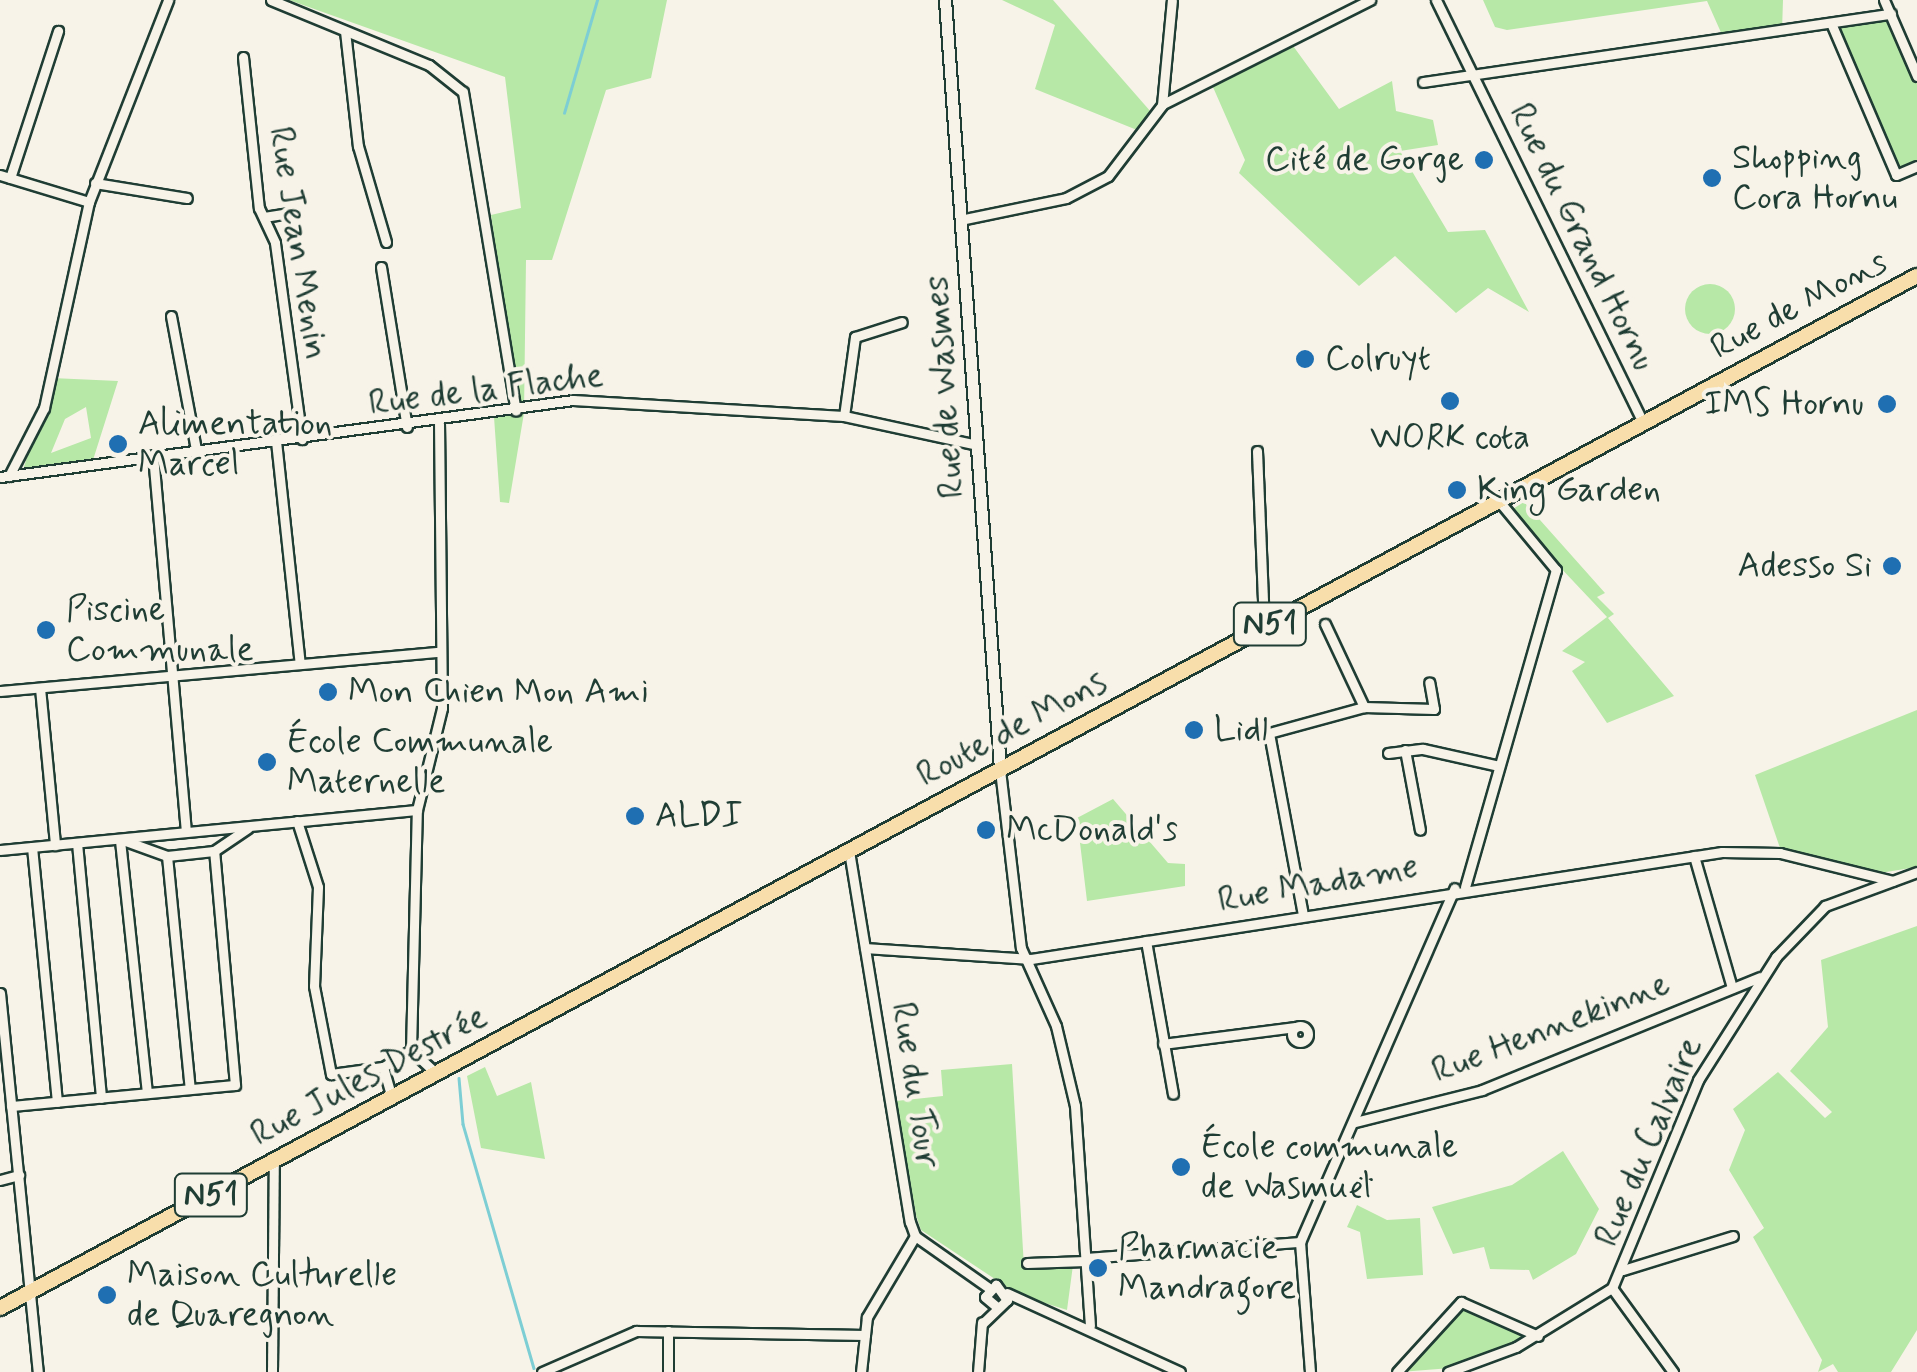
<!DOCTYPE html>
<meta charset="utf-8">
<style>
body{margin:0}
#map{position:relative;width:1917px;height:1372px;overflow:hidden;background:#f7f3e8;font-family:Mynerve,sans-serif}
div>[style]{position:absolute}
.green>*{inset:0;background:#b7e8a7}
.round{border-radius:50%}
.stream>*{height:2.5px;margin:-1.25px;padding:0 1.25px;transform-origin:1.25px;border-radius:1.25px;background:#7dced4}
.roads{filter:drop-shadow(2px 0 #1f3d34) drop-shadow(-2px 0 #1f3d34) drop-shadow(0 2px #1f3d34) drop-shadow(0 -2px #1f3d34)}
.minor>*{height:9px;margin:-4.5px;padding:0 4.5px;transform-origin:4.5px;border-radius:4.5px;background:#f7f3e8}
.minor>.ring{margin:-4.5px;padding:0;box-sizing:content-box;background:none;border:9px solid #f7f3e8;border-radius:50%}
.tertiary>*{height:11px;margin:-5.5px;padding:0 5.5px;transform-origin:5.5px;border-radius:5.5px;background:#f7f3e8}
.primary>*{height:14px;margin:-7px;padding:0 7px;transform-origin:7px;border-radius:7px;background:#f8deab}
.dots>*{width:28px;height:28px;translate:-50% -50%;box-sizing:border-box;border:5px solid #f7f3e8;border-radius:50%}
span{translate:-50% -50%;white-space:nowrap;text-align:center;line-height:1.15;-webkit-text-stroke:8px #f7f3e8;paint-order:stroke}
.shield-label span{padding:2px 8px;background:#f7f3e8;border:2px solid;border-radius:8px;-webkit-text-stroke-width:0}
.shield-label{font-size:32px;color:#1f3d34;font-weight:700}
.poi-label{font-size:35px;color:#1f3d34}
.left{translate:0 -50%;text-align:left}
.right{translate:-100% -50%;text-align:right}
.street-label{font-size:35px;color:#1f3d34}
</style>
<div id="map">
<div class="green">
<i style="clip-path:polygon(289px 0,667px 0,651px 78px,606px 90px,552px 260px,526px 260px,524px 413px,509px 503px,500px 502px,494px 417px,519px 412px,491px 215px,521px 208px,505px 77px)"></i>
<i style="clip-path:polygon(1053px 0,1151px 112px,1137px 130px,1035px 89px,1055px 25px,1002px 0)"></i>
<i style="clip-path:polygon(1483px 0,1783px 0,1782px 31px,1723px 37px,1707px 1px,1507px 30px,1495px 27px)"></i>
<i style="clip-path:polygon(1891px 14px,1917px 76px,1917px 166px,1896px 175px,1831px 23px)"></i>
<i style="clip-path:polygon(1288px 39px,1339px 109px,1392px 81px,1396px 111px,1433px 120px,1438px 145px,1400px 151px,1448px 232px,1485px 230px,1529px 312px,1488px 288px,1456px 313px,1395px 256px,1359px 286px,1239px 173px,1245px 160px,1209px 78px)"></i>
<i class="round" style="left:1685px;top:284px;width:50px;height:50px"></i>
<i style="clip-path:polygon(evenodd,52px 378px,118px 381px,93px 460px,23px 470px,52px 378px,86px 407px,91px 438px,51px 453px,65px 419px,86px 407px)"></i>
<i style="clip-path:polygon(1524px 502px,1605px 593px,1597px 597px,1614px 614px,1608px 618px,1674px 696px,1607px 723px,1572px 671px,1585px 662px,1562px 651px,1607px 617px,1508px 512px)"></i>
<i style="clip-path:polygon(1917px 710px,1917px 867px,1880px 873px,1780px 848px,1755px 775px)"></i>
<i style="clip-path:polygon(1113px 799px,1168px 863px,1185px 864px,1185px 886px,1087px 901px,1077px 818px)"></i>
<i style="clip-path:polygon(1917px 926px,1917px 1330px,1891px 1372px,1838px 1372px,1833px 1364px,1818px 1372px,1822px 1360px,1753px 1237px,1764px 1228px,1729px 1170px,1745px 1130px,1733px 1109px,1778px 1072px,1825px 1118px,1832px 1112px,1790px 1071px,1828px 1027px,1821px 960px)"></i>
<i style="clip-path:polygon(1012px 1064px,1024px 1267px,1073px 1265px,1067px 1310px,1019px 1295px,921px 1230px,916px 1215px,896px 1101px,943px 1096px,941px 1070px)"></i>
<i style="clip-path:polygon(485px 1067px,497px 1096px,531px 1082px,545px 1159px,481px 1148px,467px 1076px)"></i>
<i style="clip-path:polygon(1563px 1151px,1599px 1209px,1576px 1254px,1533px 1280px,1529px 1270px,1490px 1269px,1484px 1247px,1453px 1254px,1432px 1207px,1512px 1185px)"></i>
<i style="clip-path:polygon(1357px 1205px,1387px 1220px,1420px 1218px,1423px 1275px,1367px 1279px,1360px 1232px,1347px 1227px)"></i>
<i style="clip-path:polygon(1466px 1307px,1528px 1337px,1451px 1368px,1400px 1372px)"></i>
</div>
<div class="stream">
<i style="left:564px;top:113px;width:118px;rotate:-73.7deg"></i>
<i style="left:459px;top:1078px;width:46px;rotate:85deg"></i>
<i style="left:463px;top:1124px;width:254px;rotate:73.8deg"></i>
</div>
<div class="roads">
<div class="minor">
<i style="left:271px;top:0;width:171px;rotate:22.4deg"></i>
<i style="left:429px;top:65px;width:43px;rotate:38.5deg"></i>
<i style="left:463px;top:92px;width:323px;rotate:80.6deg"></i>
<i style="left:1436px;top:0;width:471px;rotate:63.9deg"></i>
<i style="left:1884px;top:0;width:83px;rotate:66.5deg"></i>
<i style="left:1831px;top:23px;width:165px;rotate:66.8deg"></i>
<i style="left:1896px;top:175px;width:23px;rotate:-23deg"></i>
<i style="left:345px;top:31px;width:116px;rotate:83.6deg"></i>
<i style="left:358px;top:146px;width:100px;rotate:73.7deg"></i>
<i style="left:243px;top:57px;width:152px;rotate:84deg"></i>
<i style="left:259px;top:208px;width:38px;rotate:65deg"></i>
<i style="left:275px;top:243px;width:198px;rotate:82.2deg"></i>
<i style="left:1423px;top:82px;width:473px;rotate:-8.3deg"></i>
<i style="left:1163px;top:104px;width:232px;rotate:-26.7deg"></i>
<i style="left:0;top:175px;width:93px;rotate:16.9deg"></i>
<i style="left:10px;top:178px;width:155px;rotate:-71.9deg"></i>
<i style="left:95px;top:183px;width:93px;rotate:9.3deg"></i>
<i style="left:264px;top:217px;width:24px;rotate:-9deg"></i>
<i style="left:960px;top:220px;width:108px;rotate:-11.7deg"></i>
<i style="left:1066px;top:198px;width:47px;rotate:-27.6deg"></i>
<i style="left:1108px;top:176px;width:89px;rotate:-52.7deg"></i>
<i style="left:1162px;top:105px;width:105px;rotate:-84.6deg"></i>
<i style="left:381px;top:267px;width:162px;rotate:80.8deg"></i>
<i style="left:171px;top:316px;width:135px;rotate:79.4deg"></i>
<i style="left:844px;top:416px;width:80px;rotate:-82.1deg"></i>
<i style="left:855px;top:337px;width:49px;rotate:-17.7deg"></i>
<i style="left:276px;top:441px;width:224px;rotate:83.9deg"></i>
<i style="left:1257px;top:451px;width:176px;rotate:87.7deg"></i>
<i style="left:153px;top:455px;width:378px;rotate:85deg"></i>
<i style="left:9px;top:476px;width:76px;rotate:-62.8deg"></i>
<i style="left:44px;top:408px;width:211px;rotate:-77.7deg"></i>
<i style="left:89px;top:202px;width:217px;rotate:-68.6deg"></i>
<i style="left:0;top:477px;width:578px;rotate:-7.65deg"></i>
<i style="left:573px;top:400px;width:271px;rotate:3.4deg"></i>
<i style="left:844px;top:416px;width:136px;rotate:12.3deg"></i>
<i style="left:1325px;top:624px;width:92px;rotate:64.8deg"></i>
<i style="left:40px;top:688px;width:158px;rotate:84.5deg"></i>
<i style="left:0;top:691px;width:442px;rotate:-5.1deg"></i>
<i style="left:1405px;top:750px;width:81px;rotate:79.4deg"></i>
<i style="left:1388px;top:753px;width:35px;rotate:-7deg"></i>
<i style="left:1423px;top:749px;width:78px;rotate:12.6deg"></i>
<i style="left:1000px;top:770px;width:179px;rotate:83.3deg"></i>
<i style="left:1021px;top:948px;width:85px;rotate:65.8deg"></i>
<i style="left:1056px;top:1026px;width:82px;rotate:76.6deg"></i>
<i style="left:1075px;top:1106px;width:220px;rotate:86.1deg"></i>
<i style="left:297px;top:821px;width:69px;rotate:72.3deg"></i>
<i style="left:318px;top:887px;width:99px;rotate:92.3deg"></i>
<i style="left:314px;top:986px;width:90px;rotate:79.1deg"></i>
<i style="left:331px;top:1074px;width:52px;rotate:-7.7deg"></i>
<i style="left:383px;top:1067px;width:33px;rotate:-31deg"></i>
<i style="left:77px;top:843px;width:256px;rotate:84.6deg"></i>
<i style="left:32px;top:847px;width:256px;rotate:84.4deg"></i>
<i style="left:0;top:850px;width:419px;rotate:-5.5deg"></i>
<i style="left:849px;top:851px;width:376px;rotate:80.7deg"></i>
<i style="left:910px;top:1222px;width:15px;rotate:70deg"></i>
<i style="left:915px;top:1236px;width:90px;rotate:35.1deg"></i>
<i style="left:167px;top:856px;width:234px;rotate:84.4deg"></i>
<i style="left:1694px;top:856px;width:137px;rotate:73.9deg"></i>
<i style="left:1465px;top:887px;width:330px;rotate:-74deg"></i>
<i style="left:1556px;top:570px;width:91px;rotate:-129.6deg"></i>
<i style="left:1303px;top:915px;width:185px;rotate:-100.6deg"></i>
<i style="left:1269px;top:733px;width:98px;rotate:-15.3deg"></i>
<i style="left:1364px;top:707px;width:70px;rotate:1.6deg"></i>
<i style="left:1434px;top:709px;width:27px;rotate:-100deg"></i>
<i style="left:1146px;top:941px;width:155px;rotate:80deg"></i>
<i style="left:865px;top:948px;width:166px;rotate:3.8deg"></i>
<i style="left:1031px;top:959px;width:699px;rotate:-8.8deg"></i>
<i style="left:1722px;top:852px;width:58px;rotate:1deg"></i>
<i style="left:1780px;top:853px;width:116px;rotate:13.9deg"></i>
<i style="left:0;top:993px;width:381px;rotate:84.3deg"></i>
<i class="ring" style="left:1292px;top:1026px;width:7px;height:7px"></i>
<i style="left:1163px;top:1044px;width:133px;rotate:-7.3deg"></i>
<i style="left:411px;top:1050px;width:240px;rotate:-88.6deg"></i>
<i style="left:417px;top:810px;width:105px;rotate:-76.2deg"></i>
<i style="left:442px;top:708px;width:284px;rotate:-90.6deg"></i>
<i style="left:411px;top:1050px;width:35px;rotate:43deg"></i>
<i style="left:383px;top:1067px;width:32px;rotate:74deg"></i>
<i style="left:147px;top:1093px;width:255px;rotate:-96.1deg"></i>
<i style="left:120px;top:839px;width:50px;rotate:19.9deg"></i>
<i style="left:167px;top:856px;width:47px;rotate:-6.1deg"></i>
<i style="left:214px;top:851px;width:41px;rotate:-34.1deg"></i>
<i style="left:11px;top:1106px;width:225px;rotate:-5.4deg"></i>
<i style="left:235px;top:1085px;width:235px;rotate:-95.1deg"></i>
<i style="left:1355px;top:1122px;width:131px;rotate:-14.1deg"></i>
<i style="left:1482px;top:1090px;width:300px;rotate:-22.1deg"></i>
<i style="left:0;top:1180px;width:20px;rotate:-15deg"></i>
<i style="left:1086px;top:1258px;width:215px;rotate:-4.3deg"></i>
<i style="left:1027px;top:1263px;width:59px;rotate:-1.9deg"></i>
<i style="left:1623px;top:1270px;width:115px;rotate:-17.2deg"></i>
<i style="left:1612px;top:1288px;width:104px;rotate:54deg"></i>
<i style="left:1007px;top:1293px;width:190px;rotate:24.5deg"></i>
<i style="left:982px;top:1324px;width:35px;rotate:-44deg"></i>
<i style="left:1007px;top:1300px;width:19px;rotate:-126deg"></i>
<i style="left:996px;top:1285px;width:16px;rotate:133deg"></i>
<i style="left:985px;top:1297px;width:16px;rotate:40deg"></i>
<i style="left:272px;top:1372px;width:210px;rotate:-89.5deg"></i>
<i style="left:542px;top:1372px;width:103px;rotate:-23.6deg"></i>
<i style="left:636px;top:1331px;width:229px;rotate:1deg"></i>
<i style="left:668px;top:1372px;width:41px;rotate:-90deg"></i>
<i style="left:861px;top:1372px;width:55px;rotate:-83.8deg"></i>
<i style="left:867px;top:1317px;width:94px;rotate:-59.3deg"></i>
<i style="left:978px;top:1372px;width:50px;rotate:-85.4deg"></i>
<i style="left:1310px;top:1372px;width:130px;rotate:-94.4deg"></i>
<i style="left:1300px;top:1242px;width:386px;rotate:-66.4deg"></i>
<i style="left:1397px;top:1372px;width:95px;rotate:-47.6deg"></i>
<i style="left:1461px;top:1302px;width:84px;rotate:23.8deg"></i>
<i style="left:1448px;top:1372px;width:72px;rotate:-20.2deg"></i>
<i style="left:1516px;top:1347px;width:113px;rotate:-31.6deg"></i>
<i style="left:1612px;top:1288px;width:225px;rotate:-67.5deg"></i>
<i style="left:1698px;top:1080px;width:146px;rotate:-57.6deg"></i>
<i style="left:1776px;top:957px;width:71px;rotate:-46.1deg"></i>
<i style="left:1825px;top:906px;width:98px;rotate:-20.3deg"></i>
</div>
<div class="tertiary">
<i style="left:945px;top:0;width:772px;rotate:85.91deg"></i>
</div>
<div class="primary">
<i style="left:0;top:1308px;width:2177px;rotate:-28.3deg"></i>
</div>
</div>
<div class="dots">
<i style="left:1484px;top:160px;background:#1f6fb2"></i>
<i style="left:1712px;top:178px;background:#1f6fb2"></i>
<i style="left:1305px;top:359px;background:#1f6fb2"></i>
<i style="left:1450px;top:401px;background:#1f6fb2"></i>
<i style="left:1887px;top:404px;background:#1f6fb2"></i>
<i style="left:118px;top:444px;background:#1f6fb2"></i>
<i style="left:1457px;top:490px;background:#1f6fb2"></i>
<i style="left:1892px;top:566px;background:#1f6fb2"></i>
<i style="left:46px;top:630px;background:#1f6fb2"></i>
<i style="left:328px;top:692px;background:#1f6fb2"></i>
<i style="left:1194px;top:730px;background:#1f6fb2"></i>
<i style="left:267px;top:762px;background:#1f6fb2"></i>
<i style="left:635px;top:816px;background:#1f6fb2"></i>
<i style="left:986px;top:830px;background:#1f6fb2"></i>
<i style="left:1181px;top:1167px;background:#1f6fb2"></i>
<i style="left:1098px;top:1268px;background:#1f6fb2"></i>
<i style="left:107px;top:1295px;background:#1f6fb2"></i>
</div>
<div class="shield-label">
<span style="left:1270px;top:624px">N51</span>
<span style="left:211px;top:1195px">N51</span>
</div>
<div class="poi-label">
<span class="left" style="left:1732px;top:178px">Shopping<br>Cora Hornu</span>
<span class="right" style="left:1464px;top:160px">Cité de Gorge</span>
<span class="left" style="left:1325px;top:359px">Colruyt</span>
<span class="right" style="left:1864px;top:404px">IMS Hornu</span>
<span class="left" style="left:138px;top:444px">Alimentation<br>Marcel</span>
<span style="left:1450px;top:438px">WORK cota</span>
<span class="left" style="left:1477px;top:490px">King Garden</span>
<span class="right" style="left:1872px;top:566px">Adesso Si</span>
<span class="left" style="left:66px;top:630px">Piscine<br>Communale</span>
<span class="left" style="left:348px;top:692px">Mon Chien Mon Ami</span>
<span class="left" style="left:1214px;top:730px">Lidl</span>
<span class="left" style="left:287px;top:762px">École Communale<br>Maternelle</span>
<span class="left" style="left:655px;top:816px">ALDI</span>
<span class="left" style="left:1006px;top:830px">McDonald's</span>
<span class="left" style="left:1201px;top:1167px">École communale<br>de Wasmuël</span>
<span class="left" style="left:1118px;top:1268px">Pharmacie<br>Mandragore</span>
<span class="left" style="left:127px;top:1295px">Maison Culturelle<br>de Quaregnon</span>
</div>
<div class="street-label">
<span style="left:1582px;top:237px;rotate:64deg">Rue du Grand Hornu</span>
<span style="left:298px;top:243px;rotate:81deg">Rue Jean Menin</span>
<span style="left:1799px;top:305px;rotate:-28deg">Rue de Mons</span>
<span style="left:945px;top:387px;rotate:-94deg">Rue de Wasmes</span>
<span style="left:486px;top:390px;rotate:-7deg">Rue de la Flache</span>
<span style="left:1012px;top:729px;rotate:-28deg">Route de Mons</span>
<span style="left:1318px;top:884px;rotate:-10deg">Rue Madame</span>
<span style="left:1551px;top:1028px;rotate:-21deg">Rue Hennekinne</span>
<span style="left:369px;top:1076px;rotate:-28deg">Rue Jules Destrée</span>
<span style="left:915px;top:1085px;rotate:81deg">Rue du Tour</span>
<span style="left:1649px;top:1142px;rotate:-67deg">Rue du Calvaire</span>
</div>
</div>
